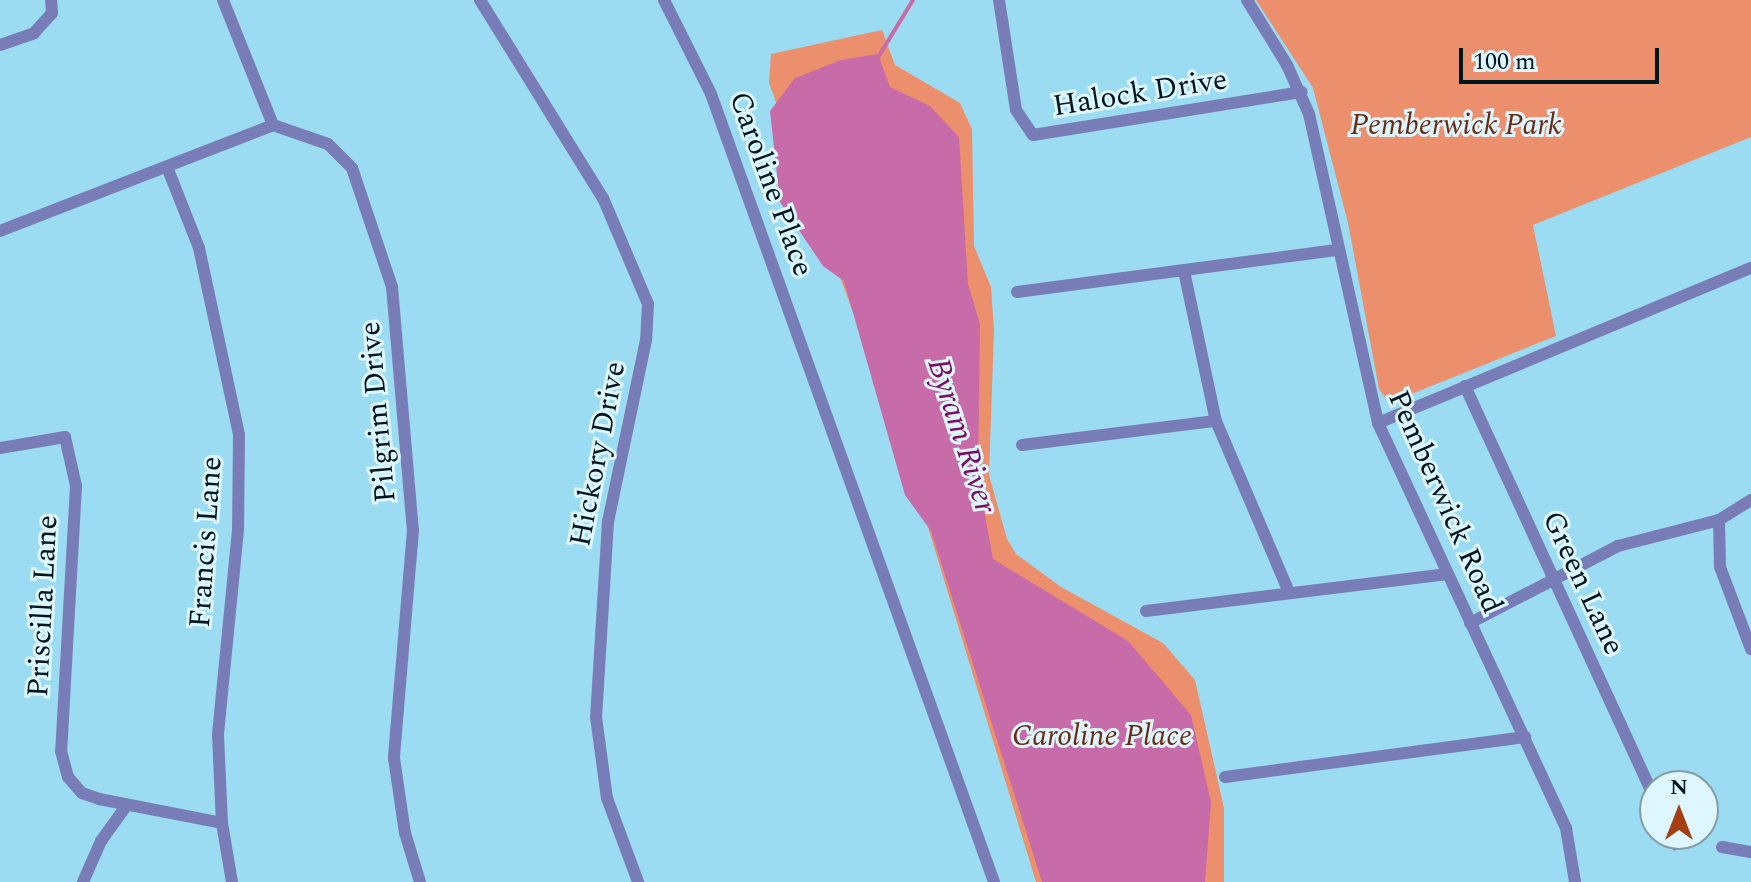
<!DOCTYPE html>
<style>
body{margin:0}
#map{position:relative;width:1751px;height:882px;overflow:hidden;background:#9cdcf2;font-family:Spectral,serif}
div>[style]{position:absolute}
.green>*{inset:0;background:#eb8f6c}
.water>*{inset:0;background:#c76ca9}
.stream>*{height:4px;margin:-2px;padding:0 2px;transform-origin:2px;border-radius:2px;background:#c76ca9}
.lane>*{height:6px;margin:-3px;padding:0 3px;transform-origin:3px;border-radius:3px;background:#797db7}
.street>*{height:12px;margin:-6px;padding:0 6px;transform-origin:6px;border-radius:6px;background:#797db7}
span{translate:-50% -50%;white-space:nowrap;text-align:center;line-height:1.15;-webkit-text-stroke:6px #ddf6ff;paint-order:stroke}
.street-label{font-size:30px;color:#00161d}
.park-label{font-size:30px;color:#6d2c11;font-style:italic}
.water-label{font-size:32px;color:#7e0962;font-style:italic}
.north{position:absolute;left:1639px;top:770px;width:80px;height:80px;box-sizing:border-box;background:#ddf6ff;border:2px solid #859ca5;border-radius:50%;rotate:0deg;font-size:22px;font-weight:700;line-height:32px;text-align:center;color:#00161d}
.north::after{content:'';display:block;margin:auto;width:28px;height:36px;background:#a43f11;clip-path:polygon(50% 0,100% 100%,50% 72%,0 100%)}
.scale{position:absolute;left:1459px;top:48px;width:200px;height:36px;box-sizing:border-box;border:4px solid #00161d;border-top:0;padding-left:10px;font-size:24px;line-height:28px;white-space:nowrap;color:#00161d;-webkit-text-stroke:6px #ddf6ff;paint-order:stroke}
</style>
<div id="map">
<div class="green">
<i style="clip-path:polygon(1256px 0,1751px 0,1751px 137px,1533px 225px,1556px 336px,1389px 403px,1379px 389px,1348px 223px,1313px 88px)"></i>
<i style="clip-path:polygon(882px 30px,895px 65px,960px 103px,972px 129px,974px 246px,991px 287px,994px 330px,989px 475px,1007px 539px,1016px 554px,1061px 587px,1163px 643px,1195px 680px,1224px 808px,1224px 882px,1036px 882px,910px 468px,769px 83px,771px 54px)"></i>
</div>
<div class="water">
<i style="clip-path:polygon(878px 54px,890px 87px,930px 106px,959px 137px,968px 284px,980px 324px,978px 478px,993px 559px,1128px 641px,1191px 715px,1211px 802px,1205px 882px,1042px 882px,931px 531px,905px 495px,844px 281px,823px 266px,780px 202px,770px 111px,795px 78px,841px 60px)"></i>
</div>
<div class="stream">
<i style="left:877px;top:59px;width:69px;rotate:-58.6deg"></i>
</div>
<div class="lane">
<i style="left:1671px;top:834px;width:14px;rotate:73deg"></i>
</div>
<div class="street">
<i style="left:223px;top:0;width:135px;rotate:68.2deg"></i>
<i style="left:273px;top:125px;width:58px;rotate:19.1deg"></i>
<i style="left:328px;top:144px;width:34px;rotate:45deg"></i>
<i style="left:352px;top:168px;width:126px;rotate:71.4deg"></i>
<i style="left:392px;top:287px;width:244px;rotate:85.1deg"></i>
<i style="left:413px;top:530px;width:229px;rotate:94.8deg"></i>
<i style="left:394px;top:758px;width:76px;rotate:81.7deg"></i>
<i style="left:405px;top:833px;width:51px;rotate:73deg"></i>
<i style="left:480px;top:0;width:233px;rotate:58.2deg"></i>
<i style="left:603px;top:198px;width:115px;rotate:67deg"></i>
<i style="left:648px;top:304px;width:36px;rotate:93deg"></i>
<i style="left:646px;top:340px;width:186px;rotate:101.8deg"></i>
<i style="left:608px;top:522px;width:195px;rotate:93.5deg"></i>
<i style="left:596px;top:717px;width:82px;rotate:82.3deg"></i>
<i style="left:607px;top:798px;width:90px;rotate:69.7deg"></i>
<i style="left:664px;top:0;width:105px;rotate:63.4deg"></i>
<i style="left:711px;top:94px;width:837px;rotate:70.24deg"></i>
<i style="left:999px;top:0;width:111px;rotate:81.2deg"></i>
<i style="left:1016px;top:110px;width:30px;rotate:56deg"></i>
<i style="left:1033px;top:135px;width:272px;rotate:-9.1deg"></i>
<i style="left:1247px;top:0;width:76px;rotate:58.4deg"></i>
<i style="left:1287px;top:65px;width:54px;rotate:65.8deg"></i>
<i style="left:1309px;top:114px;width:317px;rotate:77.4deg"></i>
<i style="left:1378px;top:423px;width:447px;rotate:65.1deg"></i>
<i style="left:1566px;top:828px;width:55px;rotate:80.5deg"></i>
<i style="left:0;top:45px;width:36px;rotate:-19deg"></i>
<i style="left:34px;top:33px;width:27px;rotate:-48deg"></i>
<i style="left:52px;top:13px;width:13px;rotate:-94deg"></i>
<i style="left:167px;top:167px;width:87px;rotate:68.4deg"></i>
<i style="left:199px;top:248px;width:191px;rotate:77.9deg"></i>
<i style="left:239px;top:435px;width:95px;rotate:90.6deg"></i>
<i style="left:238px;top:530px;width:206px;rotate:95.6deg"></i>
<i style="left:218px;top:735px;width:88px;rotate:87.4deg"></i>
<i style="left:222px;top:823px;width:60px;rotate:80.4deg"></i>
<i style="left:0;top:231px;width:293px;rotate:-21.2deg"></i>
<i style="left:1184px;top:271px;width:153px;rotate:78deg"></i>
<i style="left:1216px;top:421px;width:186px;rotate:66.9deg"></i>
<i style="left:1017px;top:292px;width:324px;rotate:-7.5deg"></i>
<i style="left:1465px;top:386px;width:456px;rotate:65.3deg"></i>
<i style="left:1378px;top:423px;width:404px;rotate:-22.6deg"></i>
<i style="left:1022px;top:445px;width:195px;rotate:-7.1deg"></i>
<i style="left:0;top:448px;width:66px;rotate:-9.6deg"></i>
<i style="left:65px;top:437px;width:50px;rotate:77.3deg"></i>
<i style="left:76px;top:486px;width:265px;rotate:93.2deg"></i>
<i style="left:61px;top:751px;width:27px;rotate:75deg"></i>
<i style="left:68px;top:777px;width:21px;rotate:49deg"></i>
<i style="left:82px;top:793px;width:18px;rotate:19deg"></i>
<i style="left:99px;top:799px;width:125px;rotate:11deg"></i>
<i style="left:1719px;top:520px;width:47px;rotate:88.8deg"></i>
<i style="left:1720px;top:567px;width:88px;rotate:69.3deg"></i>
<i style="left:1146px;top:611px;width:304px;rotate:-7deg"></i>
<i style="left:1470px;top:623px;width:167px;rotate:-27.5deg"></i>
<i style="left:1618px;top:546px;width:104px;rotate:-14.4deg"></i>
<i style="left:1719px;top:520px;width:38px;rotate:-32deg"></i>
<i style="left:1225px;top:777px;width:303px;rotate:-7.6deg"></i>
<i style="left:1722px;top:847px;width:29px;rotate:10deg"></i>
<i style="left:83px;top:882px;width:45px;rotate:-66.3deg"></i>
<i style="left:101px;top:841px;width:44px;rotate:-54.2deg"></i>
</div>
<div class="street-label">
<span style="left:1140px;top:93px;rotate:-9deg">Halock Drive</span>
<span style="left:771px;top:184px;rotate:70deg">Caroline Place</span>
<span style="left:378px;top:412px;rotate:-95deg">Pilgrim Drive</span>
<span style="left:598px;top:454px;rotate:-79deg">Hickory Drive</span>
<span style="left:1445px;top:502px;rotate:66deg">Pemberwick Road</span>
<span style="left:206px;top:542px;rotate:-86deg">Francis Lane</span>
<span style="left:1583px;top:583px;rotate:65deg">Green Lane</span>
<span style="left:43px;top:606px;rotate:-87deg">Priscilla Lane</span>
</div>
<div class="park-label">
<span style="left:1456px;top:125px">Pemberwick Park</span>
<span style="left:1102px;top:736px">Caroline Place</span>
</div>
<div class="water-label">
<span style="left:961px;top:436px;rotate:72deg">Byram River</span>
</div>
<div class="north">N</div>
<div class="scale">100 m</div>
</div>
